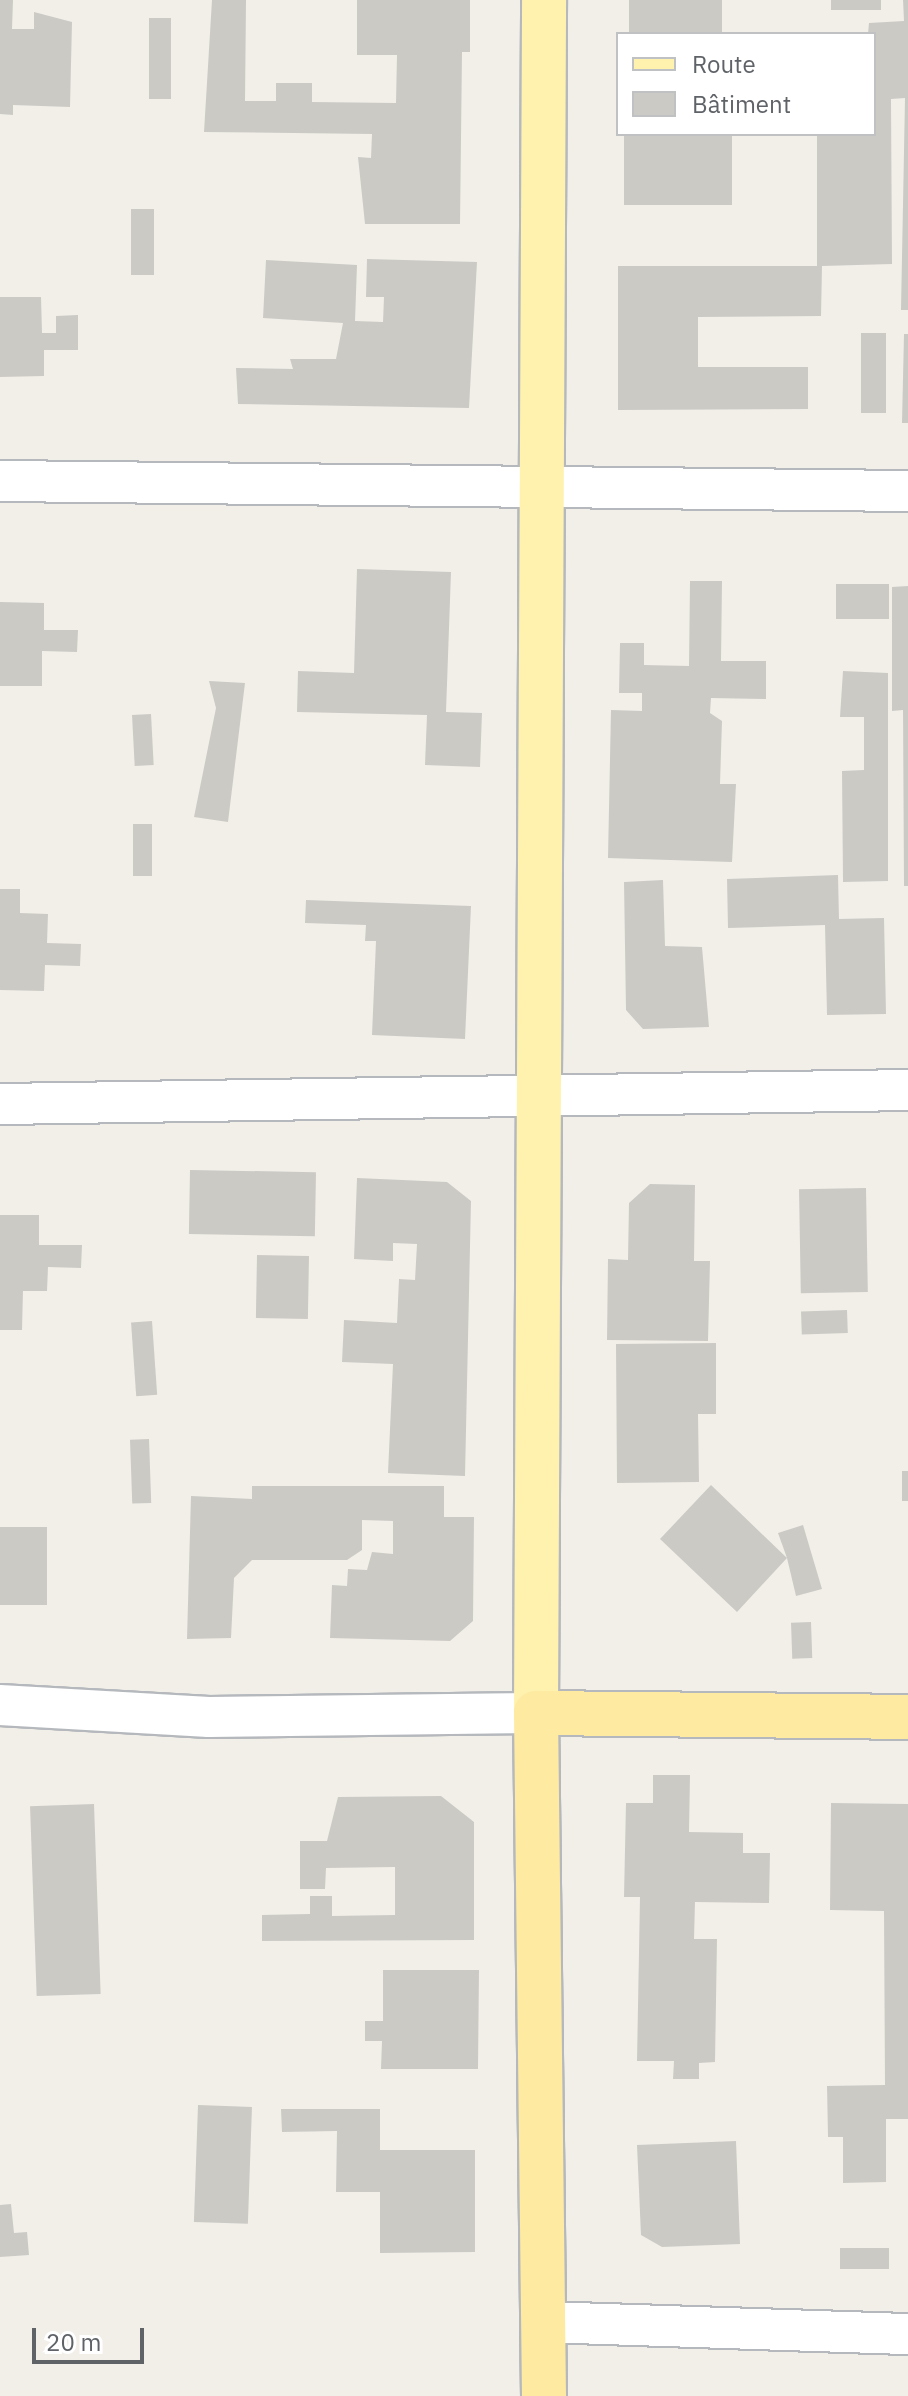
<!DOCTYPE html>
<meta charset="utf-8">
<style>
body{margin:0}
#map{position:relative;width:908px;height:2396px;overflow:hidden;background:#f1efe8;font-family:"IBM Plex Sans",sans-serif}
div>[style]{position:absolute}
.building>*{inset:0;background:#cccac5;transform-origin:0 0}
.roads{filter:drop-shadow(2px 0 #b5b8bc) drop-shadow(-2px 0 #b5b8bc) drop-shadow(0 2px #b5b8bc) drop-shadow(0 -2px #b5b8bc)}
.minor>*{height:40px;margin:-20px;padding:0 20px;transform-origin:20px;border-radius:20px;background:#fff}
.primary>*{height:44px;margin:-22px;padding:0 22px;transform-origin:22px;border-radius:22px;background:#fff2af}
.trunk>*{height:44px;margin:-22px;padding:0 22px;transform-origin:22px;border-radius:22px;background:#feeaa1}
span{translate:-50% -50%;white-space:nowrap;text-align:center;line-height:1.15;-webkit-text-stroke:6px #fff;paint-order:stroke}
.legend{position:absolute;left:616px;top:32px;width:260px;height:104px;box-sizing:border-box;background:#fff;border:2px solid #bfc1c3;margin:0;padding:10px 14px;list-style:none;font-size:24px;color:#5f6368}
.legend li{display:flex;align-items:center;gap:16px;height:40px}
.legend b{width:40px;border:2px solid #bfc1c3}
.scale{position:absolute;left:32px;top:2328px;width:112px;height:36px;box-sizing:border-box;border:4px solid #5f6368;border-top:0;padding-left:10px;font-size:24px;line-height:28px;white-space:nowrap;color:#5f6368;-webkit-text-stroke:6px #fff;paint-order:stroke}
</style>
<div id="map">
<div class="building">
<i style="clip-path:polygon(0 0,13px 0,12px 29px,34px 29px,34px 12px,72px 22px,70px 107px,13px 105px,13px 115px,0 114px)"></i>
<i style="clip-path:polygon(212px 0,246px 0,245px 101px,276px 101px,276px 83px,312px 83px,312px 102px,396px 103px,397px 55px,357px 55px,357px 0,470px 0,470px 52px,462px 52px,460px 224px,365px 224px,358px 157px,371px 158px,372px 134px,204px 132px)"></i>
<i style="left:629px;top:0;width:93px;height:34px"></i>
<i style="left:831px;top:0;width:50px;height:10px"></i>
<i style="clip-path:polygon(903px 0,908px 0,908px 310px,901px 310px,905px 98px,891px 99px,892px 264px,822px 266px,821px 316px,698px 317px,698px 367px,808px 367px,808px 409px,618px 410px,618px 266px,817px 266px,817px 134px,874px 134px,874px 34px,868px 34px,869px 23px,904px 21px)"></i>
<i style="left:149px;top:18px;width:22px;height:81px"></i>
<i style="left:624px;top:134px;width:108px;height:71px"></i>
<i style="left:131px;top:209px;width:23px;height:66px"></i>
<i style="clip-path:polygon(367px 259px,477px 262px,469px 408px,238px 404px,236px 368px,293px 369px,290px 359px,336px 359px,343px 323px,263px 318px,266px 260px,357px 265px,355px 321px,383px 322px,384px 297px,366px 297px)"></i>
<i style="clip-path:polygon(0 297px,41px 297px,42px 333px,56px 333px,56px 316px,78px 315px,78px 350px,44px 350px,44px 376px,0 377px)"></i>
<i style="left:861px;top:333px;width:25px;height:80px"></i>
<i style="clip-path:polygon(904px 334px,908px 334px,908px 423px,902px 423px)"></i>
<i style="clip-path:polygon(357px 569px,451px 572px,446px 712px,482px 713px,480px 767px,425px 765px,427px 715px,297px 712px,298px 671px,354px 673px)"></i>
<i style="clip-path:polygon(690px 581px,722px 581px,721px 661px,766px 661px,766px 699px,711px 698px,710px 713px,722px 721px,720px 784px,736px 784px,732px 862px,608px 858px,611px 710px,642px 711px,642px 693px,619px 693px,620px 643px,644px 643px,644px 665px,689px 666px)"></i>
<i style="left:889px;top:584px;width:35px;height:53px;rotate:90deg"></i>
<i style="clip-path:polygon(908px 586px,908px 886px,904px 886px,903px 710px,892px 711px,892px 587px)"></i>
<i style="clip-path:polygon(0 602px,44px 603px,44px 630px,78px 630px,77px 652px,42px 651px,42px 686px,0 686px)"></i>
<i style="clip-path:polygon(843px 671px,888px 673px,888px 881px,843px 882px,842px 771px,864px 770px,864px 717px,840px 717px)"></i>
<i style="clip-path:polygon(209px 681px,245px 683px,228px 822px,194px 817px,216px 708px)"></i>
<i style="left:151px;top:714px;width:51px;height:19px;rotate:87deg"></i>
<i style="left:133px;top:824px;width:19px;height:52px"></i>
<i style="clip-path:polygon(838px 875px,839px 919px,884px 918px,886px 1014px,827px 1015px,825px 925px,728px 928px,727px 879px)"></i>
<i style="clip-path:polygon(663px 880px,665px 946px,702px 947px,709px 1027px,643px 1029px,626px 1010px,624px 882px)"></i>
<i style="clip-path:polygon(0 889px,20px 889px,20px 913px,48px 914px,47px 943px,81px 944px,80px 966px,45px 965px,44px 991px,0 990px)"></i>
<i style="clip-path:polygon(306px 900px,471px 906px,465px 1039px,372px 1035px,376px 941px,365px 941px,366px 925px,305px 923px)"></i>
<i style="left:190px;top:1170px;width:126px;height:64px;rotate:1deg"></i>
<i style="clip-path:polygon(357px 1178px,447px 1182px,471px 1201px,465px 1476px,388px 1473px,393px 1364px,342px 1362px,344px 1320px,397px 1323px,399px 1279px,415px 1280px,417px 1244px,393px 1243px,393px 1261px,354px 1259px)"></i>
<i style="clip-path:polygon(650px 1184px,695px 1185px,694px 1261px,710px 1261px,708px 1341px,607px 1340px,608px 1259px,628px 1260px,629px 1203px)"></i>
<i style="left:866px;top:1188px;width:104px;height:67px;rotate:89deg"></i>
<i style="clip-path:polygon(0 1215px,39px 1215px,39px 1245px,82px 1245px,81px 1268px,48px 1267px,47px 1291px,23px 1291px,22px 1330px,0 1330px)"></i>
<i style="left:257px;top:1255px;width:52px;height:63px;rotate:1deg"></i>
<i style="left:847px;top:1310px;width:23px;height:46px;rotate:88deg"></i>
<i style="left:152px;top:1321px;width:74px;height:21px;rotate:86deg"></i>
<i style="clip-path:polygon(716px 1343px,716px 1414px,698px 1414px,699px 1482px,617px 1483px,616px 1344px)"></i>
<i style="left:149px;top:1439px;width:64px;height:19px;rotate:88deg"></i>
<i style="left:902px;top:1471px;width:6px;height:30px"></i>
<i style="clip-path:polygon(711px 1485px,787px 1558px,778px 1533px,803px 1525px,822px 1589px,796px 1596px,787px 1558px,737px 1612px,660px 1539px)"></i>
<i style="clip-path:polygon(252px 1486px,444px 1486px,444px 1517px,474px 1517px,473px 1621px,450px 1641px,330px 1638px,332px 1585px,347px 1586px,348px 1569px,367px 1570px,372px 1552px,393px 1554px,393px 1521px,362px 1520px,362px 1550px,347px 1560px,252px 1560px,234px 1578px,231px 1638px,187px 1639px,191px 1496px,252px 1499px)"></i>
<i style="left:0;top:1527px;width:47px;height:78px"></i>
<i style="left:811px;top:1622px;width:36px;height:20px;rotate:88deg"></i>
<i style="clip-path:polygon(653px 1775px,690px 1775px,689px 1832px,743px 1833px,743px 1853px,770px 1853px,769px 1903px,695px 1902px,694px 1939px,717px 1939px,715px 2062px,699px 2063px,699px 2079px,673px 2079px,674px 2061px,637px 2061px,640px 1897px,624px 1897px,626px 1803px,653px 1803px)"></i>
<i style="clip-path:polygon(441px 1796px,474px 1822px,474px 1940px,262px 1941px,262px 1915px,310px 1914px,310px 1896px,332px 1896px,332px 1916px,395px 1915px,395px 1867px,326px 1868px,325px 1889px,300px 1889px,300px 1841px,327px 1841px,338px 1797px)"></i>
<i style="clip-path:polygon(831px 1803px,908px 1804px,908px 2119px,886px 2119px,886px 2182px,843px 2183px,843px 2137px,828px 2137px,827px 2086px,885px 2085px,884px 1911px,830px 1910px)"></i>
<i style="left:94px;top:1804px;width:190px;height:64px;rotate:88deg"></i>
<i style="clip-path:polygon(383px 1970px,479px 1970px,478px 2069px,381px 2069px,382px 2041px,365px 2041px,365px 2021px,383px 2021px)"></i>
<i style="left:198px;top:2105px;width:54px;height:117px;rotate:2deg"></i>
<i style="clip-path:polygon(281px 2109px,380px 2109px,380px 2150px,475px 2150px,475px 2252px,380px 2253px,380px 2192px,336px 2192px,337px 2131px,282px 2132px)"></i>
<i style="clip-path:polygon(736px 2141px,740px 2244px,662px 2247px,641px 2235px,637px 2145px)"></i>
<i style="clip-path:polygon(11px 2204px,14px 2233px,27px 2232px,29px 2255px,0 2257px,0 2205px)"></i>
<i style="left:889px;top:2248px;width:21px;height:49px;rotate:90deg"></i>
</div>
<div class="roads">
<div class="minor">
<i style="left:0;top:481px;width:908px;rotate:0.63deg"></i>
<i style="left:0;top:1104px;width:908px;rotate:-0.88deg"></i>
<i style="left:0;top:1705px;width:209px;rotate:3.3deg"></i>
<i style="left:209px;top:1717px;width:327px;rotate:-0.7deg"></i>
<i style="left:544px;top:2322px;width:364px;rotate:1.9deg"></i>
</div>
<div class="primary">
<i style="left:536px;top:1713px;width:1713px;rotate:-89.73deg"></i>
</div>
<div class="trunk">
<i style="left:544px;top:2396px;width:683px;rotate:-90.67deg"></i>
<i style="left:536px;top:1713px;width:372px;rotate:0.6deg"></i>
</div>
</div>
<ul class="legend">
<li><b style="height:10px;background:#fff2af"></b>Route</li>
<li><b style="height:22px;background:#cccac5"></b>Bâtiment</li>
</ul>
<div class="scale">20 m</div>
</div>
